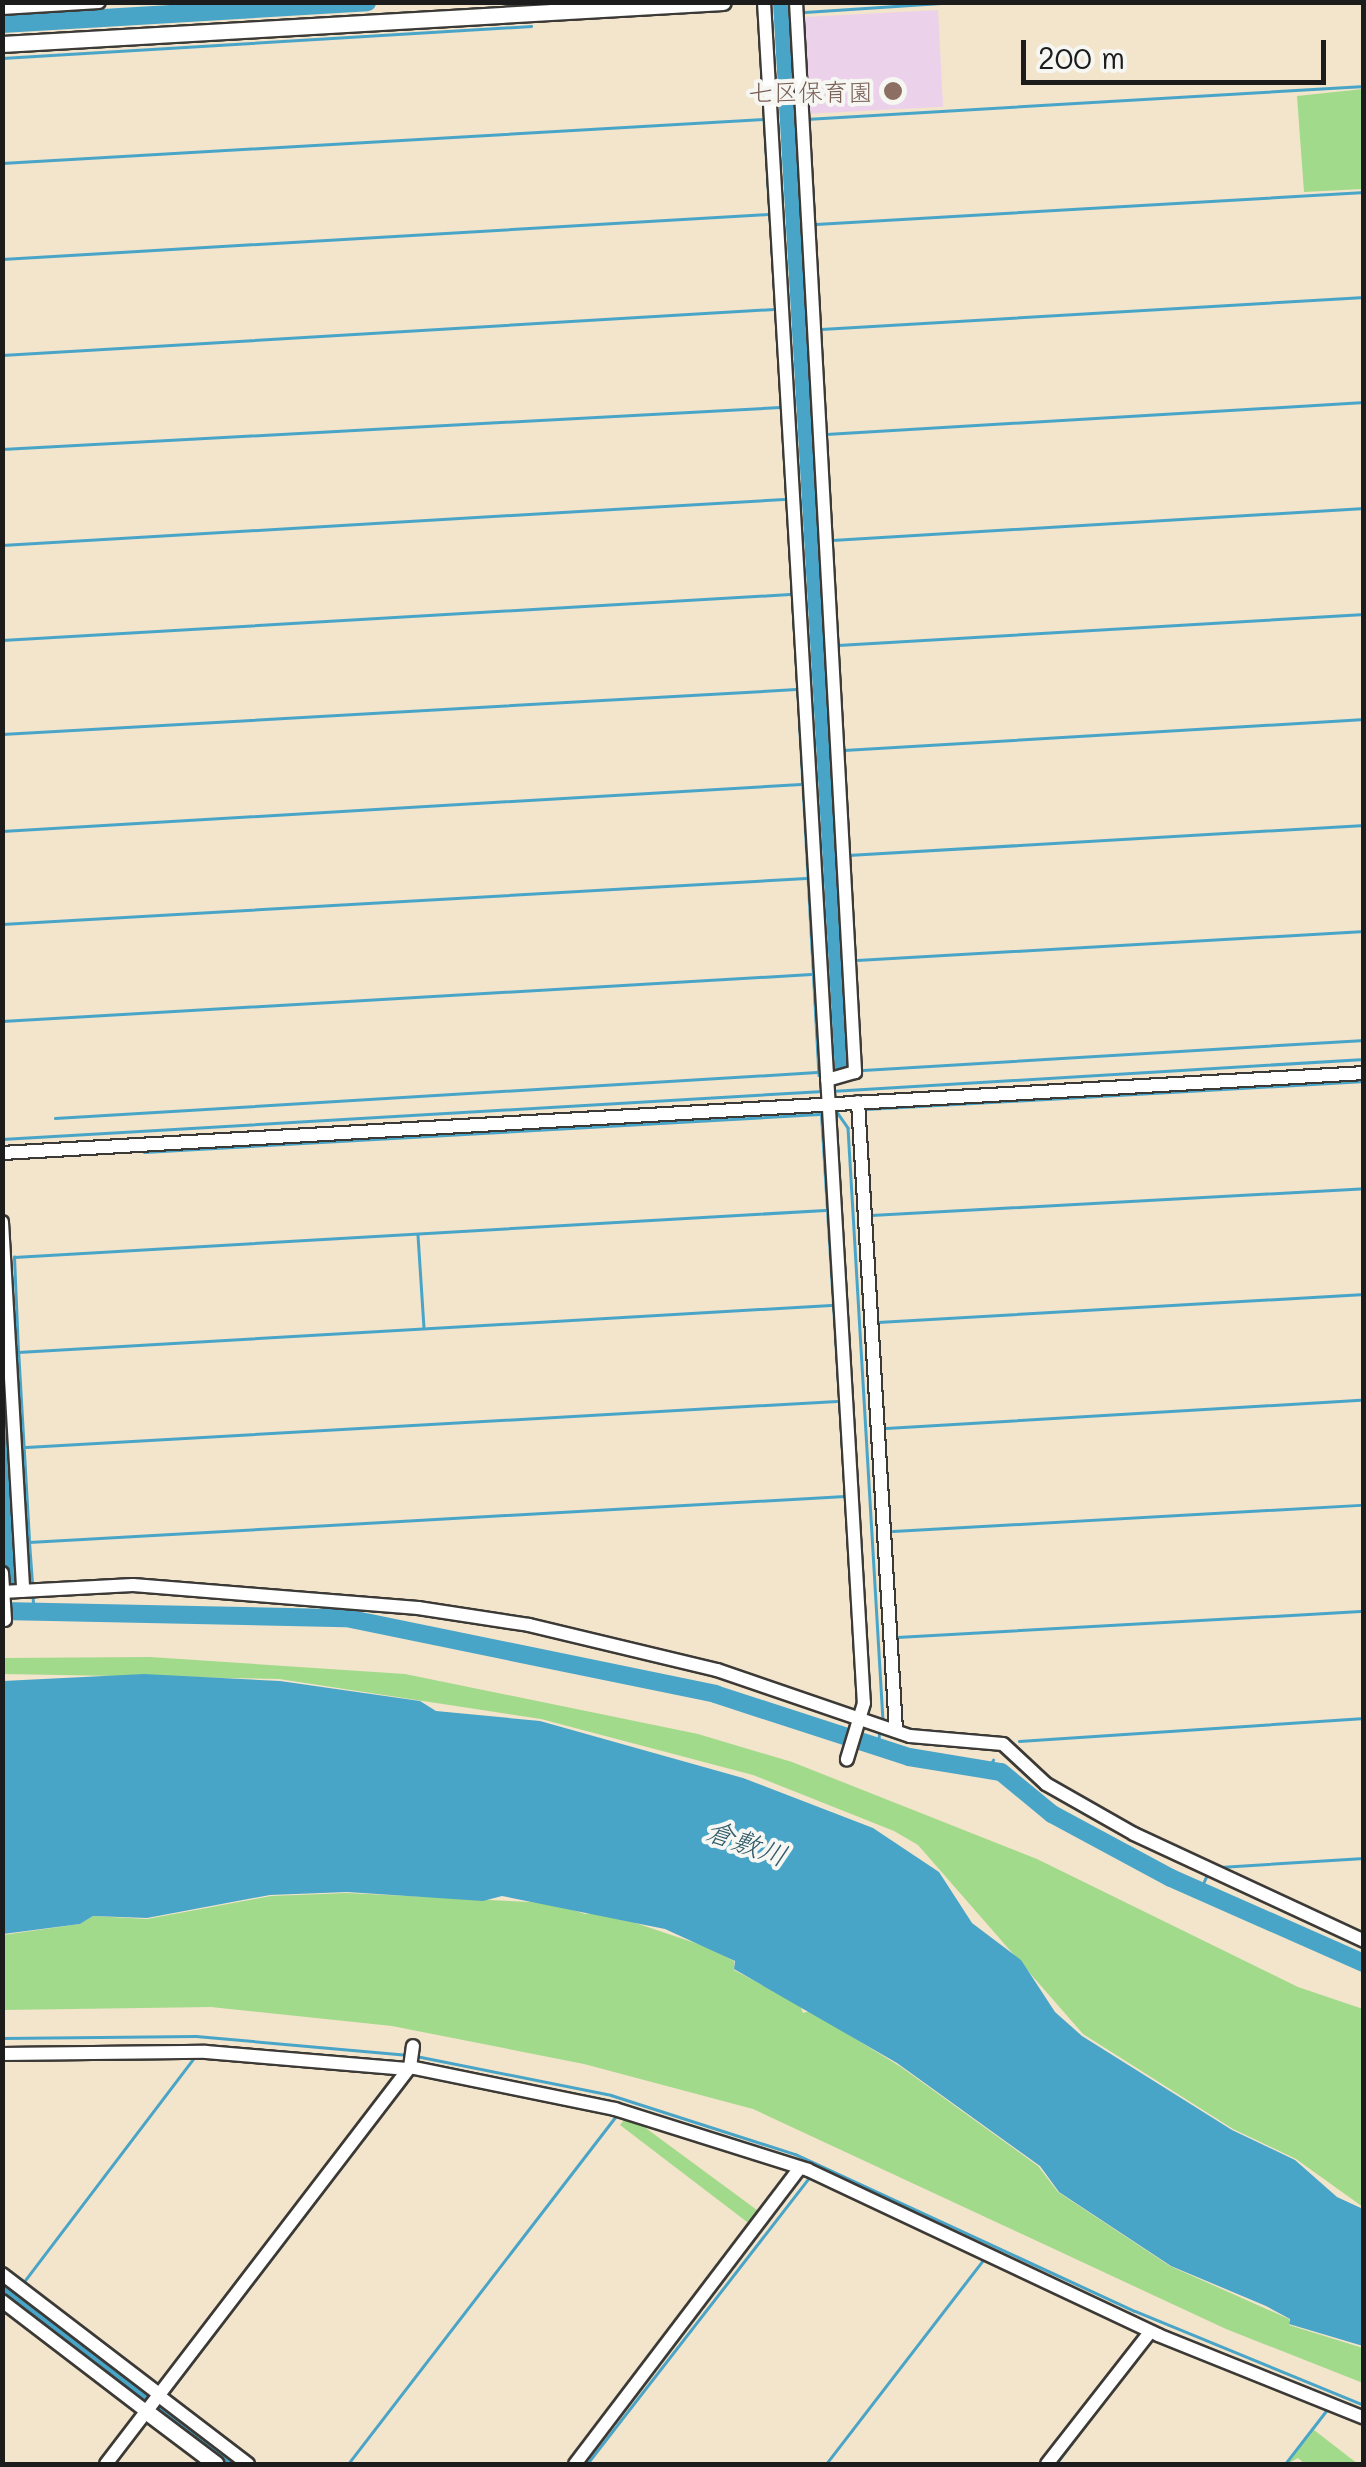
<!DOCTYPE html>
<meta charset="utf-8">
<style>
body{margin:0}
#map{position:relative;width:1366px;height:2467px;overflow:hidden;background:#f3e4cc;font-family:Mali,"Klee One",sans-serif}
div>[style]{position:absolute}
.built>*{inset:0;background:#ecd1ea;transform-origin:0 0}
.green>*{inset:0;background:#a2da8b}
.water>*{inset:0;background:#49a5c8}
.stream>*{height:2.5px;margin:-1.25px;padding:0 1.25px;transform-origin:1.25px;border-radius:1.25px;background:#49a5c8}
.river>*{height:18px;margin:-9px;padding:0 9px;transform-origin:9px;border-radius:9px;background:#49a5c8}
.roads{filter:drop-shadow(2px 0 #3c3a36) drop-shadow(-2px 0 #3c3a36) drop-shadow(0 2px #3c3a36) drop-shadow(0 -2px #3c3a36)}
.minor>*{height:12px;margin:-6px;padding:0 6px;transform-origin:6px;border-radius:6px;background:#fff}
.tertiary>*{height:15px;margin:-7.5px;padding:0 7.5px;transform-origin:7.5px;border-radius:7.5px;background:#fff}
.dots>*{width:28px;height:28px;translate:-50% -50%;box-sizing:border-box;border:5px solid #f6f6f2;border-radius:50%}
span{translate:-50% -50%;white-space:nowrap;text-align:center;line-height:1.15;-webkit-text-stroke:8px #f6f6f2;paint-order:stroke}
.education-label{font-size:25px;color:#785e54}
.right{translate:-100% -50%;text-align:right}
.water-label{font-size:28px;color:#305a69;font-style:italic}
.frame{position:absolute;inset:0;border:5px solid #1c1c1c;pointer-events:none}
.scale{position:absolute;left:1021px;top:40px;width:305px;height:45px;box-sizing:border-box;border:5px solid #1c1c1c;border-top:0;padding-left:12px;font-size:30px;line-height:35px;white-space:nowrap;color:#1c1c1c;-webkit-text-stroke:8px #f6f6f2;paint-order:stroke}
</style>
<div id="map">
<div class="built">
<i style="left:938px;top:10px;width:97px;height:138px;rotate:87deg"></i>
</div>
<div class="green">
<i style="clip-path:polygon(1363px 89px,1363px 189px,1304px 192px,1297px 96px)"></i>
<i style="clip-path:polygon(150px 1657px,405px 1674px,698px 1734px,792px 1762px,1037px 1859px,1298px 1987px,1363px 2009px,1363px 2207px,1296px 2159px,1233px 2129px,1083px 2034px,918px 1845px,894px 1831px,753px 1775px,541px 1719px,279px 1679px,3px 1674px,3px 1658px)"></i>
<i style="clip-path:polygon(347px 1893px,551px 1903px,585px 1914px,603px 1912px,707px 1947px,734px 1961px,734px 1970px,800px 2005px,803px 2013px,810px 2011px,901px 2067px,1038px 2166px,1058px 2192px,1170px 2266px,1289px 2319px,1289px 2325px,1363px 2348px,1363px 2383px,1226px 2329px,753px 2109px,584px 2064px,392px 2026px,211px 2007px,3px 2010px,3px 1935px,80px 1924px,93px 1916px,147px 1919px,271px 1896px)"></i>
<i style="clip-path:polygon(628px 2115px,761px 2213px,751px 2225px,620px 2125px)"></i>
<i style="clip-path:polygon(1314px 2430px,1358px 2464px,1305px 2464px,1298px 2458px,1287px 2464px)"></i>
</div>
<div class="water">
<i style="clip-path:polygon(144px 1674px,280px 1681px,420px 1701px,436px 1711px,540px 1721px,743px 1778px,873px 1828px,939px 1872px,972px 1923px,1021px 1960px,1055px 2012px,1082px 2036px,1232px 2130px,1295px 2160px,1337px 2197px,1363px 2209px,1363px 2346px,1289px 2324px,1290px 2319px,1266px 2306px,1171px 2266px,1059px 2192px,1040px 2166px,897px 2063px,734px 1969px,735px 1961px,665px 1929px,502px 1896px,483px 1901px,347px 1892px,270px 1895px,147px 1918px,93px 1916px,80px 1924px,3px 1934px,3px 1681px)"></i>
</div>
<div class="stream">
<i style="left:805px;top:12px;width:151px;rotate:-3.8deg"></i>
<i style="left:783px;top:14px;width:5px"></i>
<i style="left:2px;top:58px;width:530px;rotate:-3.46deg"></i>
<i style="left:806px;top:119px;width:559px;rotate:-3.38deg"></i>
<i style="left:789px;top:120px;width:4px;rotate:-14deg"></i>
<i style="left:2px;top:163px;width:763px;rotate:-3.3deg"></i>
<i style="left:764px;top:119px;width:211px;rotate:86.5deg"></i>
<i style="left:816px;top:224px;width:549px;rotate:-3.34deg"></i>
<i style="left:795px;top:227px;width:3px"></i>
<i style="left:2px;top:259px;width:767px;rotate:-3.36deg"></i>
<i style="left:821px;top:329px;width:544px;rotate:-3.37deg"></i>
<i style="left:801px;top:330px;width:5px"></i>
<i style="left:2px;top:355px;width:773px;rotate:-3.41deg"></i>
<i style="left:826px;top:434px;width:539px;rotate:-3.4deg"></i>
<i style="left:807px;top:435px;width:3px"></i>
<i style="left:784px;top:443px;width:633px;rotate:86.83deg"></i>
<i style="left:2px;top:449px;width:779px;rotate:-3.09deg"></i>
<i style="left:832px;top:540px;width:533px;rotate:-3.44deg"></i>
<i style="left:814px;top:541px;width:2px"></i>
<i style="left:2px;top:545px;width:783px;rotate:-3.37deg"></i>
<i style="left:2px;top:640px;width:789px;rotate:-3.34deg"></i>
<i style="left:838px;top:645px;width:527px;rotate:-3.37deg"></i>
<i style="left:820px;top:646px;width:3px"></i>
<i style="left:2px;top:734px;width:795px;rotate:-3.24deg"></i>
<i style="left:844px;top:750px;width:521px;rotate:-3.41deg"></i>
<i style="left:826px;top:752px;width:3px"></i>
<i style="left:2px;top:831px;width:800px;rotate:-3.37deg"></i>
<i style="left:848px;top:855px;width:517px;rotate:-3.33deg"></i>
<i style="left:2px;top:924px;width:805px;rotate:-3.27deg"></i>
<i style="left:857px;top:960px;width:508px;rotate:-3.27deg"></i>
<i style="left:838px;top:962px;width:3px"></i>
<i style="left:2px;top:1021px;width:810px;rotate:-3.32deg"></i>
<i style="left:863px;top:1070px;width:502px;rotate:-3.43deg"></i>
<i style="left:831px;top:1091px;width:534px;rotate:-3.44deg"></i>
<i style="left:866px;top:1109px;width:499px;rotate:-3.2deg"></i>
<i style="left:837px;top:1112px;width:19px;rotate:55deg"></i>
<i style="left:848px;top:1128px;width:593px;rotate:86.62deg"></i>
<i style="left:55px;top:1118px;width:763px;rotate:-3.45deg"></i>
<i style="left:2px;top:1139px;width:822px;rotate:-3.35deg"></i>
<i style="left:144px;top:1152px;width:676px;rotate:-3.22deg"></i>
<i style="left:871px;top:1215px;width:494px;rotate:-3.1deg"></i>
<i style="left:418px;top:1235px;width:92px;rotate:86.3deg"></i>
<i style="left:878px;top:1322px;width:487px;rotate:-3.3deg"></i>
<i style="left:18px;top:1352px;width:95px;rotate:-92.4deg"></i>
<i style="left:14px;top:1257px;width:812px;rotate:-3.32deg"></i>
<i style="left:886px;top:1428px;width:479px;rotate:-3.4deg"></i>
<i style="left:2px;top:1447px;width:4px;rotate:27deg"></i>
<i style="left:26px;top:1447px;width:812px;rotate:-3.25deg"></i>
<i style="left:893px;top:1531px;width:472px;rotate:-3.2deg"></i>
<i style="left:29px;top:1540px;width:188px;rotate:-93.3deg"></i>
<i style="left:18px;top:1352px;width:814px;rotate:-3.31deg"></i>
<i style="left:32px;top:1583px;width:41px;rotate:-94.2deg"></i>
<i style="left:29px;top:1542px;width:817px;rotate:-3.23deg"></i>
<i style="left:845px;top:1496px;width:386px;rotate:-93.6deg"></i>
<i style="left:33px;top:1596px;width:14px;rotate:86deg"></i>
<i style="left:897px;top:1637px;width:468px;rotate:-3.2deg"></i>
<i style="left:1019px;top:1741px;width:346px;rotate:-3.8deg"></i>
<i style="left:878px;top:1745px;width:12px;rotate:-85deg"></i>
<i style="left:989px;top:1767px;width:8px;rotate:-60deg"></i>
<i style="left:1220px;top:1867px;width:144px;rotate:-3.6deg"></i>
<i style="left:1200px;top:1890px;width:14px;rotate:-65deg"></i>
<i style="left:2px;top:2038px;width:194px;rotate:-0.6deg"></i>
<i style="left:196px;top:2036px;width:213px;rotate:5.1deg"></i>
<i style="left:416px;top:2056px;width:199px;rotate:11.3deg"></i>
<i style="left:611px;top:2095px;width:193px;rotate:17.8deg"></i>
<i style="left:795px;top:2154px;width:374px;rotate:24.8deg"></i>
<i style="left:1135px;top:2311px;width:248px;rotate:22.3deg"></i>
<i style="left:23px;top:2283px;width:283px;rotate:-52.8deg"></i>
<i style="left:167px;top:2395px;width:407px;rotate:-52.6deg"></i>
<i style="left:348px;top:2464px;width:438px;rotate:-52.4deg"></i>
<i style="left:587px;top:2464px;width:363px;rotate:-52.2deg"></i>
<i style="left:826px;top:2464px;width:259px;rotate:-52.4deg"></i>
<i style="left:1056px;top:2464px;width:88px;rotate:-52.9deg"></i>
<i style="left:1285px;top:2464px;width:67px;rotate:-52.3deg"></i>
</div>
<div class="river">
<i style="left:782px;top:2px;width:1070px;rotate:86.68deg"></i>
<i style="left:2px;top:24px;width:366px;rotate:-3.4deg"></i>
<i style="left:2px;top:1388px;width:197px;rotate:86.2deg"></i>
<i style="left:2px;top:1611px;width:344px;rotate:1.2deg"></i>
<i style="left:346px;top:1618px;width:377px;rotate:11.6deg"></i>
<i style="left:715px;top:1694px;width:204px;rotate:18deg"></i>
<i style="left:909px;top:1757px;width:93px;rotate:9.3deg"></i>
<i style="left:1001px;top:1772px;width:66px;rotate:39.5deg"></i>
<i style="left:1052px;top:1814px;width:135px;rotate:28.3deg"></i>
<i style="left:1171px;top:1878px;width:211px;rotate:23.8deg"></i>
<i style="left:2px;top:2285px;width:295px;rotate:37.3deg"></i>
</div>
<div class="roads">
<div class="minor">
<i style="left:764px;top:2px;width:1704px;rotate:86.64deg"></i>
<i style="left:864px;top:1703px;width:59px;rotate:106.9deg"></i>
<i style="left:796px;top:2px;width:1072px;rotate:86.84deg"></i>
<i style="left:855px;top:1072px;width:29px;rotate:164deg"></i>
<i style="left:2px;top:8px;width:97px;rotate:-3.5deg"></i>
<i style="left:858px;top:1102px;width:630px;rotate:86.54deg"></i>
<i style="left:2px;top:1153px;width:1364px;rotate:-3.36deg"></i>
<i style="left:2px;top:1222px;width:369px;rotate:86.7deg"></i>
<i style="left:2px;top:1573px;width:47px;rotate:86.3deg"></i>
<i style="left:2px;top:1592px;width:131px;rotate:-3.1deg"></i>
<i style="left:133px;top:1585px;width:286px;rotate:4.6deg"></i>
<i style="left:418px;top:1608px;width:112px;rotate:8.7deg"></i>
<i style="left:529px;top:1625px;width:193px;rotate:13.5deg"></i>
<i style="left:717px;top:1670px;width:204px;rotate:18.9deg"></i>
<i style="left:910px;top:1736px;width:93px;rotate:4.9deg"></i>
<i style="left:1003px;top:1744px;width:59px;rotate:42.9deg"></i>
<i style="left:1046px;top:1784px;width:101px;rotate:29.6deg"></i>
<i style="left:1134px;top:1834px;width:254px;rotate:24.9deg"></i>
<i style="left:2px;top:2054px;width:204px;rotate:-0.6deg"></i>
<i style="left:206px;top:2052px;width:202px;rotate:4.8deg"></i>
<i style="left:410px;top:2067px;width:209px;rotate:11.6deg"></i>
<i style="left:615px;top:2109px;width:202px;rotate:17.5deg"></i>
<i style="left:808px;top:2170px;width:387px;rotate:25.2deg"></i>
<i style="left:1158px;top:2335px;width:222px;rotate:21.9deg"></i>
<i style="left:2px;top:2274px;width:199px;rotate:37.4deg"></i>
<i style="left:2px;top:2301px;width:183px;rotate:37.4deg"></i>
<i style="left:159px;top:2396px;width:112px;rotate:37.4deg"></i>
<i style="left:106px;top:2464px;width:500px;rotate:-52.56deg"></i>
<i style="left:410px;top:2067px;width:21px;rotate:-82deg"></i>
<i style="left:575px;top:2464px;width:370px;rotate:-52.8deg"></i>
<i style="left:1047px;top:2464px;width:167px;rotate:-52deg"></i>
</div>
<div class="tertiary">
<i style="left:2px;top:44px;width:722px;rotate:-3.33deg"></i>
<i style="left:147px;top:2412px;width:86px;rotate:37deg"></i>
</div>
</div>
<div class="dots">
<i style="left:893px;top:91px;background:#8d6e63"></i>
</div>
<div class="education-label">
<span class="right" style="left:873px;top:91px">七区保育園</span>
</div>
<div class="water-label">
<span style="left:747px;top:1842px;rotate:20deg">倉敷川</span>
</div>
<div class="frame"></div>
<div class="scale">200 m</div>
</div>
